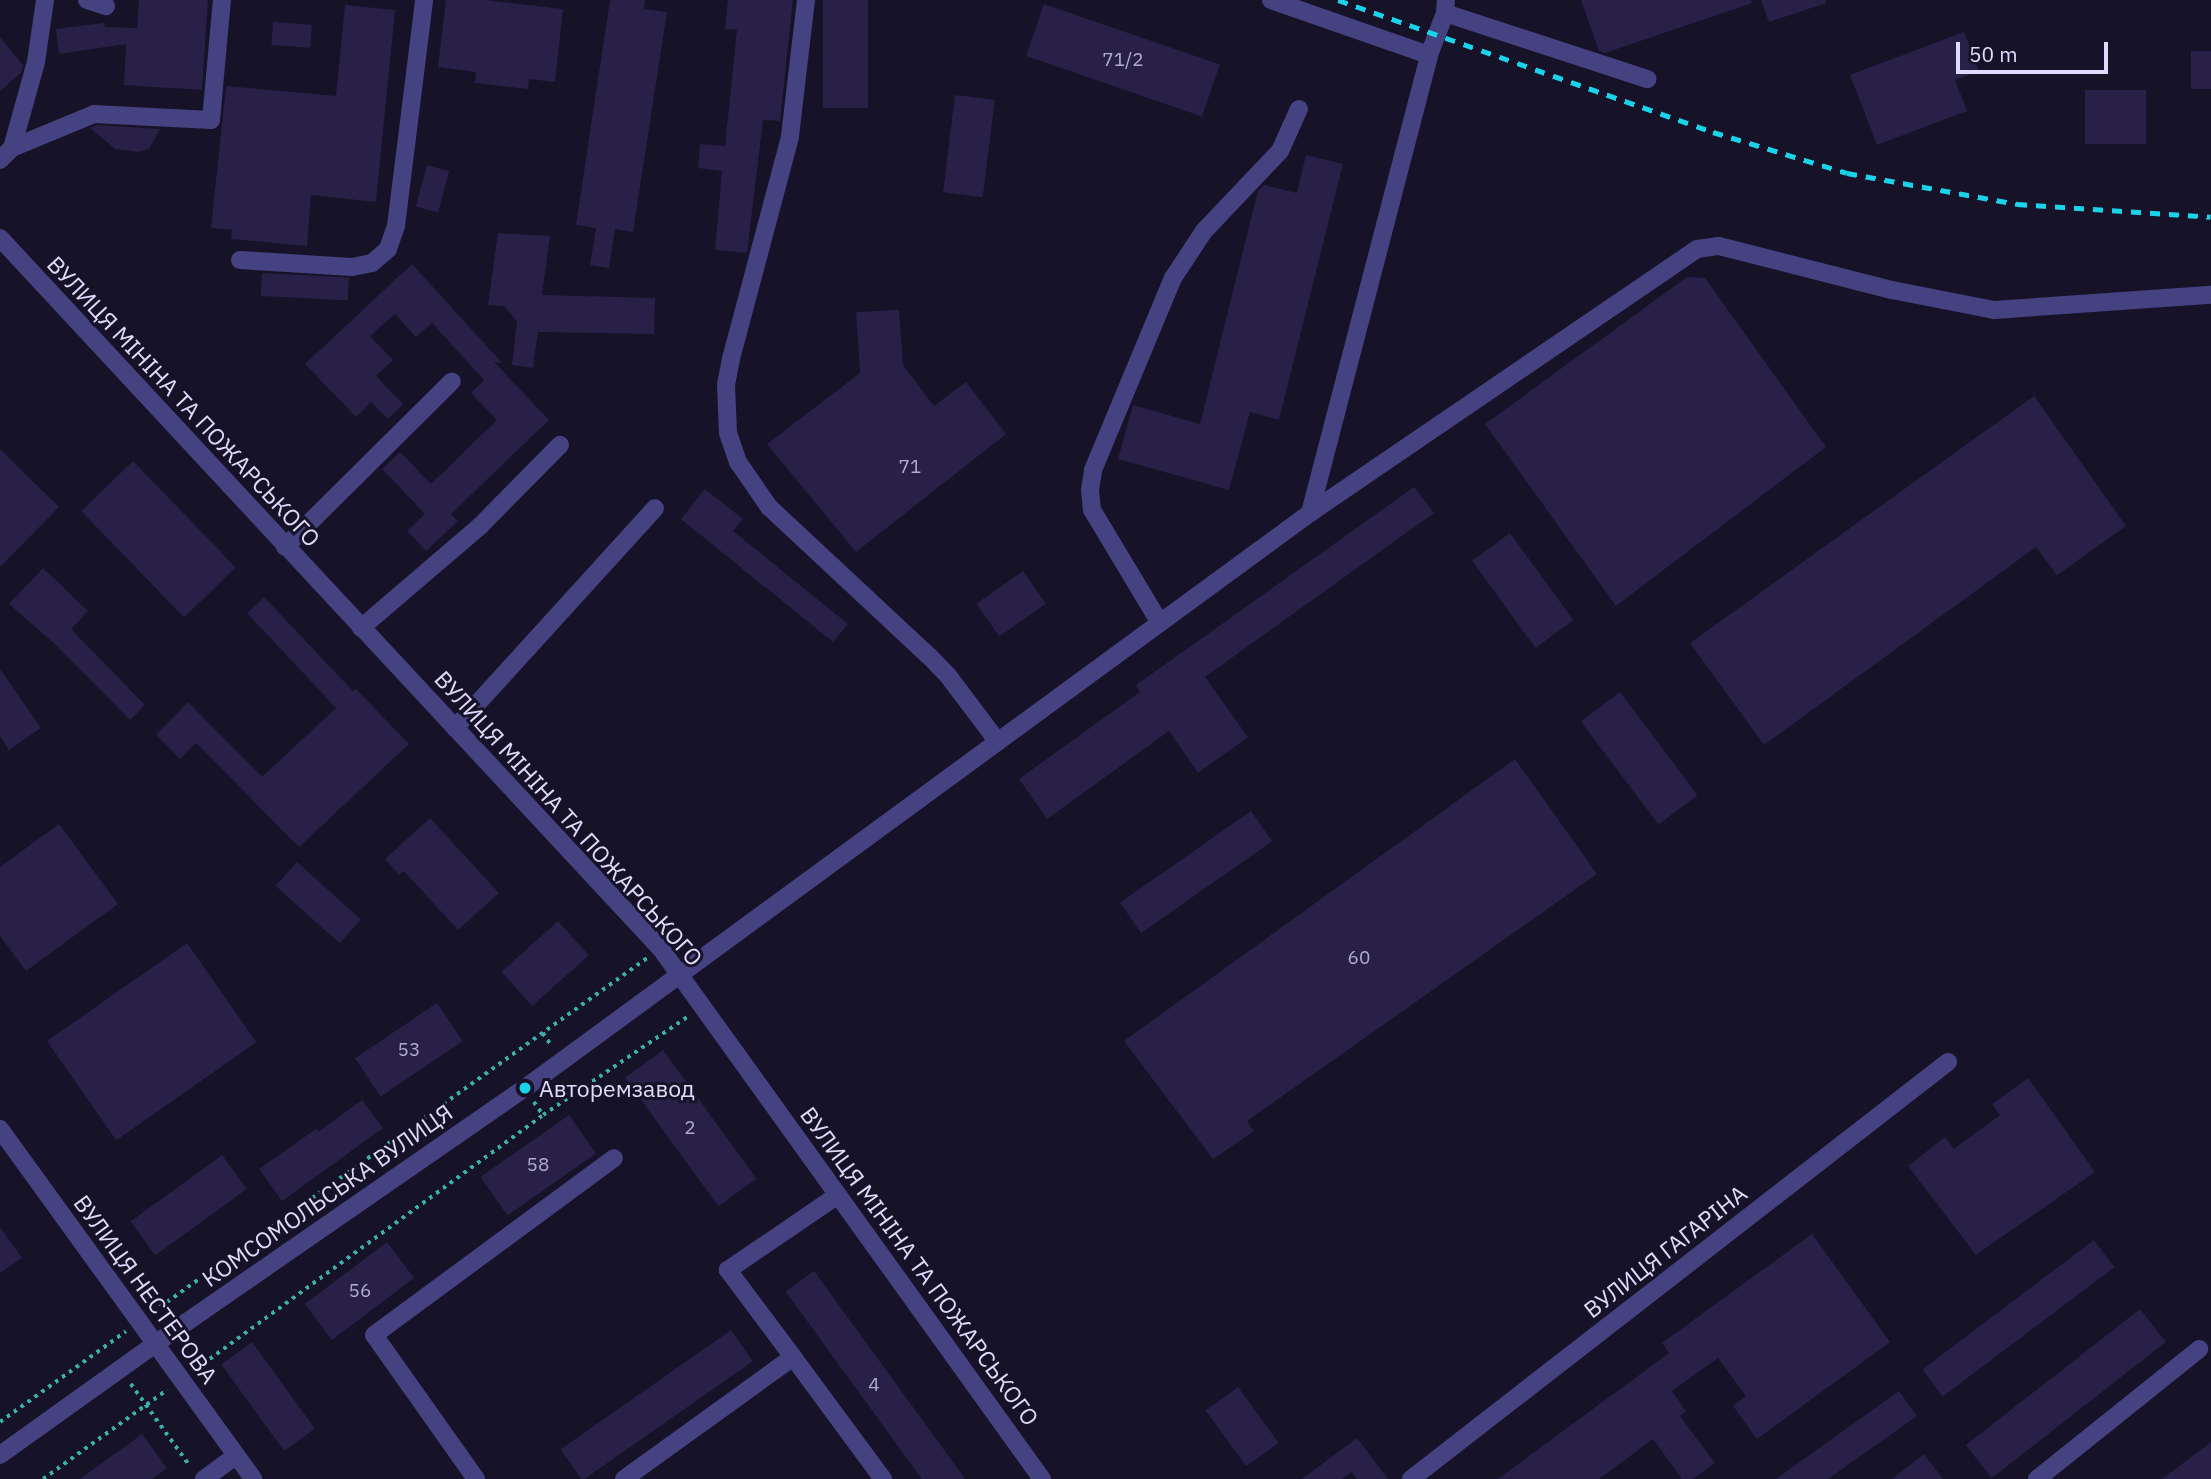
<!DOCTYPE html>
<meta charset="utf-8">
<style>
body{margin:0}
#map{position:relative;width:2211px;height:1479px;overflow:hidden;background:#161227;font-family:"IBM Plex Sans",sans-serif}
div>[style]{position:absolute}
.building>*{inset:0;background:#282046;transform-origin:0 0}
.path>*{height:3.5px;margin-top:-1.75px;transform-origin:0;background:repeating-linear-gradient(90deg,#3bb0aa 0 3.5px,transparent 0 8.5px)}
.minor>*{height:18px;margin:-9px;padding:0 9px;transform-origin:9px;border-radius:9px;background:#454282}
.rail>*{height:5px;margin-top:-2.5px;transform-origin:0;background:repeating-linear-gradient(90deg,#19d3eb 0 10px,transparent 0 19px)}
.dots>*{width:19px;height:19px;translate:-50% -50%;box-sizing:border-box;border:4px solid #161227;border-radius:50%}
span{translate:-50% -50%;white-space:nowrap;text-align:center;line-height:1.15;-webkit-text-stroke:6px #161227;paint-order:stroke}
.number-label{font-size:19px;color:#b2acce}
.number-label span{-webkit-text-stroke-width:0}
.street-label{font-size:23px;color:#e0dbfc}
.poi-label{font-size:23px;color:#e0dbfc}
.left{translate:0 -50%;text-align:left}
.scale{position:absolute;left:1956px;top:42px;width:152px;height:32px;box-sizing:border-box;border:4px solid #e0dbfc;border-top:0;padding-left:9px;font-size:21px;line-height:24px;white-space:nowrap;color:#e0dbfc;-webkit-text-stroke:5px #161227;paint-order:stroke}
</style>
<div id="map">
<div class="building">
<i style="clip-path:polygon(139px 0,208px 0,202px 90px,124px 85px,126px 44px,59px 54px,56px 29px,104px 23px,105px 27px,137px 28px)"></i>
<i style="clip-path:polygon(446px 0,485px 0,563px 9px,555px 82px,529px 79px,528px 89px,475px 83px,476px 72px,438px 67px)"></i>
<i style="clip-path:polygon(610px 0,645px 0,644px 9px,667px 12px,633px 232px,615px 229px,609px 268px,590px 265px,596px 228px,576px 225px)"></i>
<i style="clip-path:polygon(728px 0,793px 0,780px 121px,763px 120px,747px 253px,715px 250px,722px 171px,698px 168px,700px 144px,725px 146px,737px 30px,725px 29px)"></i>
<i style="left:823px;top:0;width:45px;height:108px"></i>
<i style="clip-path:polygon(1581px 0,1751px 0,1752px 3px,1605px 53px,1599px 51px)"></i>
<i style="clip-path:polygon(1761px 0,1826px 0,1826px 3px,1769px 22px)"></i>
<i style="left:1044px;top:4px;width:186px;height:55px;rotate:19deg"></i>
<i style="clip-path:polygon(345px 5px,395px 10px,376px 202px,311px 195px,307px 246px,231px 239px,232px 230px,211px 228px,226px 86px,336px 96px)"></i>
<i style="left:273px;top:22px;width:39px;height:23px;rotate:4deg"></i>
<i style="clip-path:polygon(1964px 32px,1979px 71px,1955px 80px,1967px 111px,1877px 145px,1850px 75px)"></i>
<i style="clip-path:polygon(0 37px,23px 65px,21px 73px,0 91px)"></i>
<i style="left:2191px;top:51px;width:20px;height:38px"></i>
<i style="left:2085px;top:90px;width:61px;height:54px"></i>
<i style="left:955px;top:95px;width:40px;height:98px;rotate:7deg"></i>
<i style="clip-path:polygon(96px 125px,160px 129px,149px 149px,139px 152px,115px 149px,90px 128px)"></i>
<i style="clip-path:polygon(1306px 155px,1343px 164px,1279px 420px,1250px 412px,1229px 490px,1118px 459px,1133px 405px,1200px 424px,1258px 191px,1264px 185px,1297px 193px)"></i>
<i style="left:427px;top:165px;width:23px;height:43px;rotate:15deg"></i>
<i style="clip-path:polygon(498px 233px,550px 236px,542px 295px,655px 298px,654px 334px,538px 332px,533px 368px,512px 365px,517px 321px,504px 306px,488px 305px)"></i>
<i style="clip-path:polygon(412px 264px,502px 363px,494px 362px,549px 420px,451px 514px,458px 521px,426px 551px,407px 531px,425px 514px,382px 469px,400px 452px,431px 484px,497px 420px,471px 393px,484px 380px,432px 323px,416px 337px,395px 314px,370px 336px,393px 360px,376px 376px,403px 404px,388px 419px,371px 402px,356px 417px,305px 364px)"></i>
<i style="left:262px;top:273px;width:87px;height:23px;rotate:3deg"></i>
<i style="clip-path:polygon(1687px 277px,1705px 278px,1826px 447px,1616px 606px,1485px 424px)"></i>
<i style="clip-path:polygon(899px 310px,903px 365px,934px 406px,966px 382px,1006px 434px,856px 552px,767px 444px,860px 373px,856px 312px)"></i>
<i style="clip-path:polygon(2034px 396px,2126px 526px,2057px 575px,2036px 547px,1764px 745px,1690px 643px)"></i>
<i style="clip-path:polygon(0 449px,59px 507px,0 567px)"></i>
<i style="left:133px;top:461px;width:148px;height:72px;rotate:46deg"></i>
<i style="clip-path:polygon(1414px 487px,1434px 513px,1205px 677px,1248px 737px,1198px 773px,1169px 731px,1047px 819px,1019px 779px,1140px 692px,1136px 685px)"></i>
<i style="clip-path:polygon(705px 489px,743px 519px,733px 531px,848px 624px,833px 642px,681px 519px)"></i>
<i style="left:1510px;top:533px;width:108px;height:47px;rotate:54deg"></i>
<i style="clip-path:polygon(43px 568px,88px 611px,71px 629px,145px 705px,130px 720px,56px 645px,9px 604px)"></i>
<i style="left:1023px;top:571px;width:40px;height:57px;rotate:55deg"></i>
<i style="clip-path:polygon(264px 597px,353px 691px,356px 689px,409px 744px,299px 847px,196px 743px,180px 759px,156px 735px,188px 702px,262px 777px,336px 708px,247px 613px)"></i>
<i style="clip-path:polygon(0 669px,41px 728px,9px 750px,0 736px)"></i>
<i style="left:1620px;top:692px;width:129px;height:49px;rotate:53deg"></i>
<i style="clip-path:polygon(1515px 759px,1597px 874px,1247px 1121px,1254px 1131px,1213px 1159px,1124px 1041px)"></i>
<i style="left:1251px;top:811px;width:37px;height:160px;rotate:55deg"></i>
<i style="clip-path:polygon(430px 818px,499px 893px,458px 930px,404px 871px,399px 875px,385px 859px)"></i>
<i style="clip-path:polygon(59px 824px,118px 904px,26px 971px,0 936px,0 867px)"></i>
<i style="left:297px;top:862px;width:86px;height:32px;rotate:42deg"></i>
<i style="left:558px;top:921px;width:46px;height:76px;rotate:48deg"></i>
<i style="left:187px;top:943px;width:121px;height:171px;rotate:55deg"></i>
<i style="left:437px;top:1003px;width:46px;height:99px;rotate:56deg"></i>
<i style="left:663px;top:1050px;width:159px;height:47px;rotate:54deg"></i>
<i style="clip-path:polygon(2028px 1078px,2095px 1172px,1976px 1255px,1908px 1166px,1945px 1137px,1954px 1149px,2000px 1115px,1992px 1104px)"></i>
<i style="clip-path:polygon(362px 1100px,383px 1128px,282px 1201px,259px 1169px,316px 1129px,318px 1132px)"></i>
<i style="left:569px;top:1115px;width:47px;height:108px;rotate:55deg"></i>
<i style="left:222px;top:1155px;width:42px;height:113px;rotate:54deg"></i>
<i style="clip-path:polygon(0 1227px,22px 1258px,0 1273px)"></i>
<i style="clip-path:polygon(1812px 1234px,1890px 1342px,1757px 1439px,1733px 1406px,1746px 1396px,1718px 1358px,1672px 1391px,1686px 1411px,1680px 1416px,1715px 1463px,1693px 1479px,1682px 1479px,1653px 1439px,1599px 1479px,1498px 1479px,1669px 1353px,1662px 1343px)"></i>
<i style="left:2094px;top:1240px;width:34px;height:215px;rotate:53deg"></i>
<i style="left:387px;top:1242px;width:45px;height:103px;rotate:53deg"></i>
<i style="left:814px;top:1271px;width:256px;height:35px;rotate:54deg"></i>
<i style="left:2140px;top:1309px;width:42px;height:221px;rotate:52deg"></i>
<i style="left:731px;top:1330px;width:38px;height:208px;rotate:55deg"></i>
<i style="left:252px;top:1342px;width:107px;height:38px;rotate:54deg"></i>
<i style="left:1238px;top:1387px;width:69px;height:40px;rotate:54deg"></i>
<i style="clip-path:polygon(1899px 1391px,1917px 1416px,1828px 1479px,1776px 1479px)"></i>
<i style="clip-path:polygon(142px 1434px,167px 1468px,152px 1479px,80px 1479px)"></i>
<i style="clip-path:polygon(1357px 1438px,1388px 1479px,1357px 1479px,1352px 1472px,1342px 1479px,1302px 1479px)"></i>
<i style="clip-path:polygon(2211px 1442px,2211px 1479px,2162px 1479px)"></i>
<i style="clip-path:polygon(1924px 1454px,1943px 1479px,1892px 1479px)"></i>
</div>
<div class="path">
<i style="left:543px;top:1033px;width:14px;rotate:56deg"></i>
<i style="left:534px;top:1102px;width:16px;rotate:55deg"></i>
<i style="left:153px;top:1312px;width:608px;rotate:-35.63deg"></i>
<i style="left:196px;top:1369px;width:430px;rotate:-36.2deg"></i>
<i style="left:543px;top:1115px;width:174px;rotate:-34.2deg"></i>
<i style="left:131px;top:1384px;width:101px;rotate:54.3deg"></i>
<i style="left:0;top:1422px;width:155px;rotate:-35.8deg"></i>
<i style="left:43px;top:1479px;width:153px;rotate:-35.7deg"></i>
</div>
<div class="minor">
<i style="left:87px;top:0;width:20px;rotate:18deg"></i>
<i style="left:806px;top:0;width:138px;rotate:96.7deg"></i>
<i style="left:790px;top:137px;width:230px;rotate:104.9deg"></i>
<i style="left:731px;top:359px;width:26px;rotate:101deg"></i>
<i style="left:726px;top:385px;width:48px;rotate:87.6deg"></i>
<i style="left:728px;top:433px;width:31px;rotate:71deg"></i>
<i style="left:738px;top:462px;width:55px;rotate:55.4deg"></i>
<i style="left:769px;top:507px;width:219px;rotate:43deg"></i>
<i style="left:929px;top:656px;width:29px;rotate:46deg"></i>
<i style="left:949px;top:677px;width:81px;rotate:53deg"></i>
<i style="left:1271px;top:0;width:167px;rotate:19.2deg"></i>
<i style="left:1445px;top:13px;width:213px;rotate:18.1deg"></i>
<i style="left:12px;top:148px;width:89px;rotate:-74.4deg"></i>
<i style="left:36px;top:62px;width:63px;rotate:-81.7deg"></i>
<i style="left:0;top:160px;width:17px;rotate:-45deg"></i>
<i style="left:12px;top:148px;width:89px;rotate:-22.5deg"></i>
<i style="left:94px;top:114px;width:117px;rotate:2.9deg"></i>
<i style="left:211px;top:120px;width:121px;rotate:-84.8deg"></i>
<i style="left:0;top:238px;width:971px;rotate:47.09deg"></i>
<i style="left:661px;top:949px;width:653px;rotate:54.29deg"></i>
<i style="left:240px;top:260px;width:112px;rotate:3.6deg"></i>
<i style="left:352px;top:267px;width:20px;rotate:-11deg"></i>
<i style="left:372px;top:263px;width:21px;rotate:-41deg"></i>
<i style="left:388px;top:249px;width:24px;rotate:-71deg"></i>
<i style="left:396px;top:226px;width:228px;rotate:-82.9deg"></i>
<i style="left:1310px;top:513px;width:473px;rotate:-75.4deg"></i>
<i style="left:1429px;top:55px;width:45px;rotate:-69.1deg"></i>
<i style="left:1445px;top:13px;width:13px;rotate:-86deg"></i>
<i style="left:285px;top:547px;width:235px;rotate:-44.8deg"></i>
<i style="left:1160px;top:623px;width:132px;rotate:-121deg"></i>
<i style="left:1092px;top:510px;width:20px;rotate:-96deg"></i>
<i style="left:1090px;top:490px;width:20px;rotate:-81deg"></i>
<i style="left:1093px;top:470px;width:208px;rotate:-67.4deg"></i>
<i style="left:1173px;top:278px;width:56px;rotate:-56.6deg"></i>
<i style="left:1204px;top:231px;width:110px;rotate:-46.5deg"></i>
<i style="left:1280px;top:151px;width:46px;rotate:-65.7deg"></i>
<i style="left:361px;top:628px;width:157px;rotate:-40.6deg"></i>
<i style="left:480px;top:526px;width:114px;rotate:-45.4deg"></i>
<i style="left:455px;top:728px;width:297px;rotate:-47.7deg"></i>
<i style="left:0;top:1129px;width:432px;rotate:54.1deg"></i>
<i style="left:793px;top:1357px;width:109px;rotate:-126.8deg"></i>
<i style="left:728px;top:1270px;width:133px;rotate:-34.3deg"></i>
<i style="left:0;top:1455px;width:191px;rotate:-35.6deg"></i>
<i style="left:155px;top:1344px;width:450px;rotate:-34.7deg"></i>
<i style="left:525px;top:1088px;width:973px;rotate:-36.22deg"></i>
<i style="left:1310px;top:513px;width:468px;rotate:-34.3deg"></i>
<i style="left:1697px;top:249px;width:22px;rotate:-8deg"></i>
<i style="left:1719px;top:246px;width:179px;rotate:14.3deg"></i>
<i style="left:1892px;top:290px;width:104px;rotate:11.1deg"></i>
<i style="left:1994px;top:310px;width:218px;rotate:-4deg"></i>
<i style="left:204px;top:1479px;width:39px;rotate:-36deg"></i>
<i style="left:476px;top:1479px;width:176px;rotate:-125.3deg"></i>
<i style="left:374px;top:1335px;width:298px;rotate:-36.4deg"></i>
<i style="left:624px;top:1479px;width:208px;rotate:-35.8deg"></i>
<i style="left:793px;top:1357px;width:152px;rotate:53.6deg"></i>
<i style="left:1411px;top:1479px;width:680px;rotate:-37.83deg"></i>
<i style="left:2037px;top:1479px;width:208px;rotate:-38.7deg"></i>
</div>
<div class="rail">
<i style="left:1338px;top:0;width:398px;rotate:19.4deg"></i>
<i style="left:1713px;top:132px;width:140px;rotate:17deg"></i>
<i style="left:1847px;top:173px;width:173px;rotate:10.3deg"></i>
<i style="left:2017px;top:204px;width:194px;rotate:3.8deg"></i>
</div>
<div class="dots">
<i style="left:525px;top:1088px;background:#19d3eb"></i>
</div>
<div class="number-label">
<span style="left:1123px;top:60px">71/2</span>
<span style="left:910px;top:467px">71</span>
<span style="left:1359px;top:958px">60</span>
<span style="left:409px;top:1050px">53</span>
<span style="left:690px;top:1128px">2</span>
<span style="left:538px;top:1165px">58</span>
<span style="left:360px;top:1291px">56</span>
<span style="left:874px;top:1385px">4</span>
</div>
<div class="street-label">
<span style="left:184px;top:401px;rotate:47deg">ВУЛИЦЯ МІНІНА ТА ПОЖАРСЬКОГО</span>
<span style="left:569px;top:818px;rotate:48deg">ВУЛИЦЯ МІНІНА ТА ПОЖАРСЬКОГО</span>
<span style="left:327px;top:1195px;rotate:-35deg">КОМСОМОЛЬСЬКА ВУЛИЦЯ</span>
<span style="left:1665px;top:1251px;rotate:-38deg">ВУЛИЦЯ ГАГАРІНА</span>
<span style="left:920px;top:1266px;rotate:54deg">ВУЛИЦЯ МІНІНА ТА ПОЖАРСЬКОГО</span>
<span style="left:146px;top:1289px;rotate:54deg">ВУЛИЦЯ НЕСТЕРОВА</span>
</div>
<div class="poi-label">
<span class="left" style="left:539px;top:1088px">Авторемзавод</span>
</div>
<div class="scale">50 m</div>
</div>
